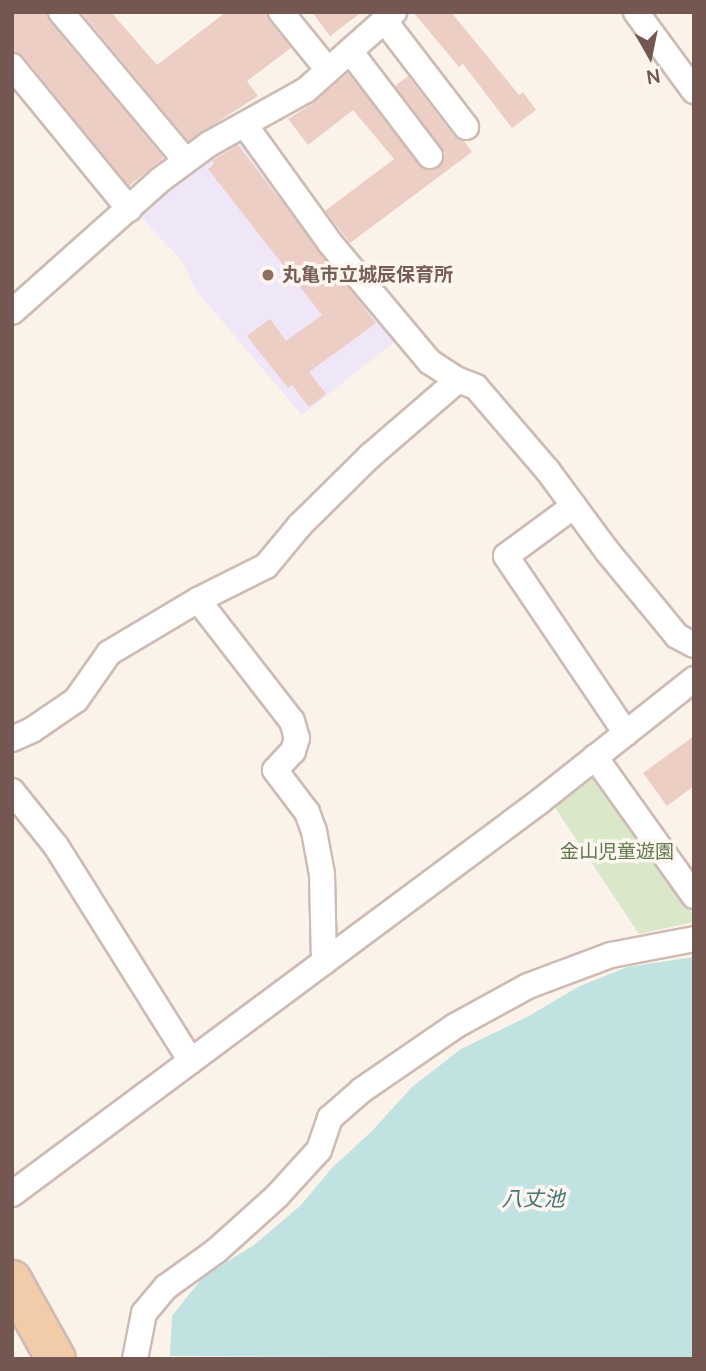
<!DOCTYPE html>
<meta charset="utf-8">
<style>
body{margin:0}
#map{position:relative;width:706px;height:1371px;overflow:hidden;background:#fbf2ea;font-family:Manrope,"Noto Sans JP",sans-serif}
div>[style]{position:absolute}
.education>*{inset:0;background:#efe6f7}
.green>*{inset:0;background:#dae7c9}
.water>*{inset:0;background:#c0e3e2}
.building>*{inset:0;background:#edcec4}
.roads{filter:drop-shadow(2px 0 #cebbb4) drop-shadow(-2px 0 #cebbb4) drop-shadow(0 2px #cebbb4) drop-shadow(0 -2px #cebbb4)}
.minor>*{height:24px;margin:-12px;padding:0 12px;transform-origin:12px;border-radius:12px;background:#fff}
.primary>*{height:38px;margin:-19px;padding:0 19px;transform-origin:19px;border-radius:19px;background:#f2cca9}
.dots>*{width:19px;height:19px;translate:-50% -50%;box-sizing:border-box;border:4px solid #fdf6f0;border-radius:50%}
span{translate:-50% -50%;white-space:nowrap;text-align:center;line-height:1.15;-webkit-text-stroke:7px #fdf6f0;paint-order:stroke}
.education-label{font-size:19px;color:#785e54;font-weight:700}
.left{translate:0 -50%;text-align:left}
.park-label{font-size:19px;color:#5e7849}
.water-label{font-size:21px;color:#447676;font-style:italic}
.frame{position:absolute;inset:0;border:14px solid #735750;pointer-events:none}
.north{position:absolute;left:615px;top:21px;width:70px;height:70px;-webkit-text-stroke:5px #fdf6f0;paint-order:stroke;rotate:171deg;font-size:19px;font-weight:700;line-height:28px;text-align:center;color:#735750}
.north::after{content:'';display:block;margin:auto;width:24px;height:32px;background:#735750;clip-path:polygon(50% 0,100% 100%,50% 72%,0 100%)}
</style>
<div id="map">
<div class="education">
<i style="clip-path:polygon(238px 136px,398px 339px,302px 415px,195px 289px,183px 262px,139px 215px,143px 206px)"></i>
</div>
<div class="green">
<i style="clip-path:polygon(591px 776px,600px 779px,694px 917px,694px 922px,639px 934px,552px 803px)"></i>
</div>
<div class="water">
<i style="clip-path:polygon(694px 957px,694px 1359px,170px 1356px,172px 1316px,203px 1277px,254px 1245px,300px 1206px,332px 1168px,372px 1131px,412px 1087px,461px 1049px,527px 1017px,578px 987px,627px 967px)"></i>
</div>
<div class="building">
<i style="clip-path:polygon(12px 12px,46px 12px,50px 22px,164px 158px,129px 186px,24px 57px,12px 52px)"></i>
<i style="clip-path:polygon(81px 12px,111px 12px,157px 65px,226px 12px,266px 12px,269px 21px,291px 48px,247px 81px,258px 96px,188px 141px)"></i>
<i style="clip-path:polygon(312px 12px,362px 12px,330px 36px)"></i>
<i style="clip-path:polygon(413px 12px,451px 12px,519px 95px,523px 92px,536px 110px,512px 128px,463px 64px,459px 67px)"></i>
<i style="clip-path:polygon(348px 73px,424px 169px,438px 168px,445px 153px,395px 86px,408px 76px,454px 136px,464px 141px,472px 152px,350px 243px,325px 211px,394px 159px,353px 110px,308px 145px,288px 119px,316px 101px)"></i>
<i style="clip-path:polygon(238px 145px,376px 323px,309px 372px,326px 394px,309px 407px,292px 385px,288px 388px,247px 336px,270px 319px,286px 341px,322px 315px,208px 169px,214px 164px,212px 161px)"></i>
<i style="clip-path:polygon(694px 736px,694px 786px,667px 806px,643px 773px)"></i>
</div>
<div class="roads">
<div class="minor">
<i style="left:61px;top:12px;width:194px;rotate:50deg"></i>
<i style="left:281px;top:12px;width:75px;rotate:51deg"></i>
<i style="left:636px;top:12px;width:98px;rotate:53.7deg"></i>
<i style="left:384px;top:20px;width:135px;rotate:52.5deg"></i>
<i style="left:350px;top:51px;width:132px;rotate:52.7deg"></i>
<i style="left:12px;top:66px;width:185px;rotate:50.7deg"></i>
<i style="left:245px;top:125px;width:145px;rotate:54.2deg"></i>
<i style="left:330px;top:243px;width:155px;rotate:50deg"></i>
<i style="left:430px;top:362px;width:33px;rotate:33deg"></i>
<i style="left:458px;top:380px;width:19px;rotate:21deg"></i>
<i style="left:476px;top:387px;width:111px;rotate:49.4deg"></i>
<i style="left:548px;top:471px;width:99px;rotate:53.6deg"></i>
<i style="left:607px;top:551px;width:110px;rotate:50.5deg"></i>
<i style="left:677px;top:636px;width:19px;rotate:28deg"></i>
<i style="left:12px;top:312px;width:198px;rotate:-41.7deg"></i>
<i style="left:160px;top:180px;width:61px;rotate:-36.3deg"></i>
<i style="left:209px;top:144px;width:111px;rotate:-29.1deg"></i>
<i style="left:306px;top:90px;width:118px;rotate:-41.6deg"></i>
<i style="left:574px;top:506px;width:84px;rotate:143.7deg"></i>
<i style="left:506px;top:556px;width:214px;rotate:55.9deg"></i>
<i style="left:198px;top:600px;width:153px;rotate:52.2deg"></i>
<i style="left:292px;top:721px;width:18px;rotate:74deg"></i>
<i style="left:297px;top:738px;width:14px;rotate:107deg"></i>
<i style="left:293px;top:751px;width:26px;rotate:133deg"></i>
<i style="left:275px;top:770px;width:53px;rotate:52.7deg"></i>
<i style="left:307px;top:812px;width:20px;rotate:70deg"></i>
<i style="left:314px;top:831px;width:44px;rotate:79.5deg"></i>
<i style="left:322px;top:874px;width:88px;rotate:88.7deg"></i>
<i style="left:12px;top:739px;width:22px;rotate:-24deg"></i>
<i style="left:32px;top:730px;width:53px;rotate:-34.3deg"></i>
<i style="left:76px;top:700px;width:57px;rotate:-54.9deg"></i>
<i style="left:109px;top:653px;width:104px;rotate:-30.8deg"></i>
<i style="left:198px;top:600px;width:76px;rotate:-26.6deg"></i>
<i style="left:266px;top:566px;width:53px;rotate:-50.3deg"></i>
<i style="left:300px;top:525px;width:98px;rotate:-44.6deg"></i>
<i style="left:370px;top:456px;width:116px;rotate:-40.8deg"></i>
<i style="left:595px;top:757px;width:171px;rotate:54.5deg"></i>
<i style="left:12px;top:791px;width:70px;rotate:51.3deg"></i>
<i style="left:56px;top:846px;width:254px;rotate:57.9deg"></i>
<i style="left:12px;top:1194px;width:657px;rotate:-36.64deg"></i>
<i style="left:539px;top:802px;width:198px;rotate:-38.4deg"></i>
<i style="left:135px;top:1359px;width:47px;rotate:-78.9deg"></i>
<i style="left:144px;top:1313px;width:34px;rotate:-50deg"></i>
<i style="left:166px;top:1287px;width:62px;rotate:-35.8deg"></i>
<i style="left:216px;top:1251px;width:82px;rotate:-42deg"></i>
<i style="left:277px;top:1196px;width:62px;rotate:-47.6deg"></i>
<i style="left:319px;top:1150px;width:34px;rotate:-71deg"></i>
<i style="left:330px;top:1118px;width:43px;rotate:-41.2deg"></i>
<i style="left:362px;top:1090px;width:113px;rotate:-34.5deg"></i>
<i style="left:455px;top:1026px;width:83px;rotate:-28.7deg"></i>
<i style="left:528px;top:986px;width:89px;rotate:-20.5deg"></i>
<i style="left:611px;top:955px;width:85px;rotate:-10.9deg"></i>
</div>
<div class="primary">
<i style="left:12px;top:1280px;width:90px;rotate:60.9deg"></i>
</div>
</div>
<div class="dots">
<i style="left:268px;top:275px;background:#8d6e63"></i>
</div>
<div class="education-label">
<span class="left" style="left:282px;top:275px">丸亀市立城辰保育所</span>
</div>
<div class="park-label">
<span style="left:617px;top:852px">金山児童遊園</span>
</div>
<div class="water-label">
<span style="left:533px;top:1198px">八丈池</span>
</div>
<div class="frame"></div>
<div class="north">N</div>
</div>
